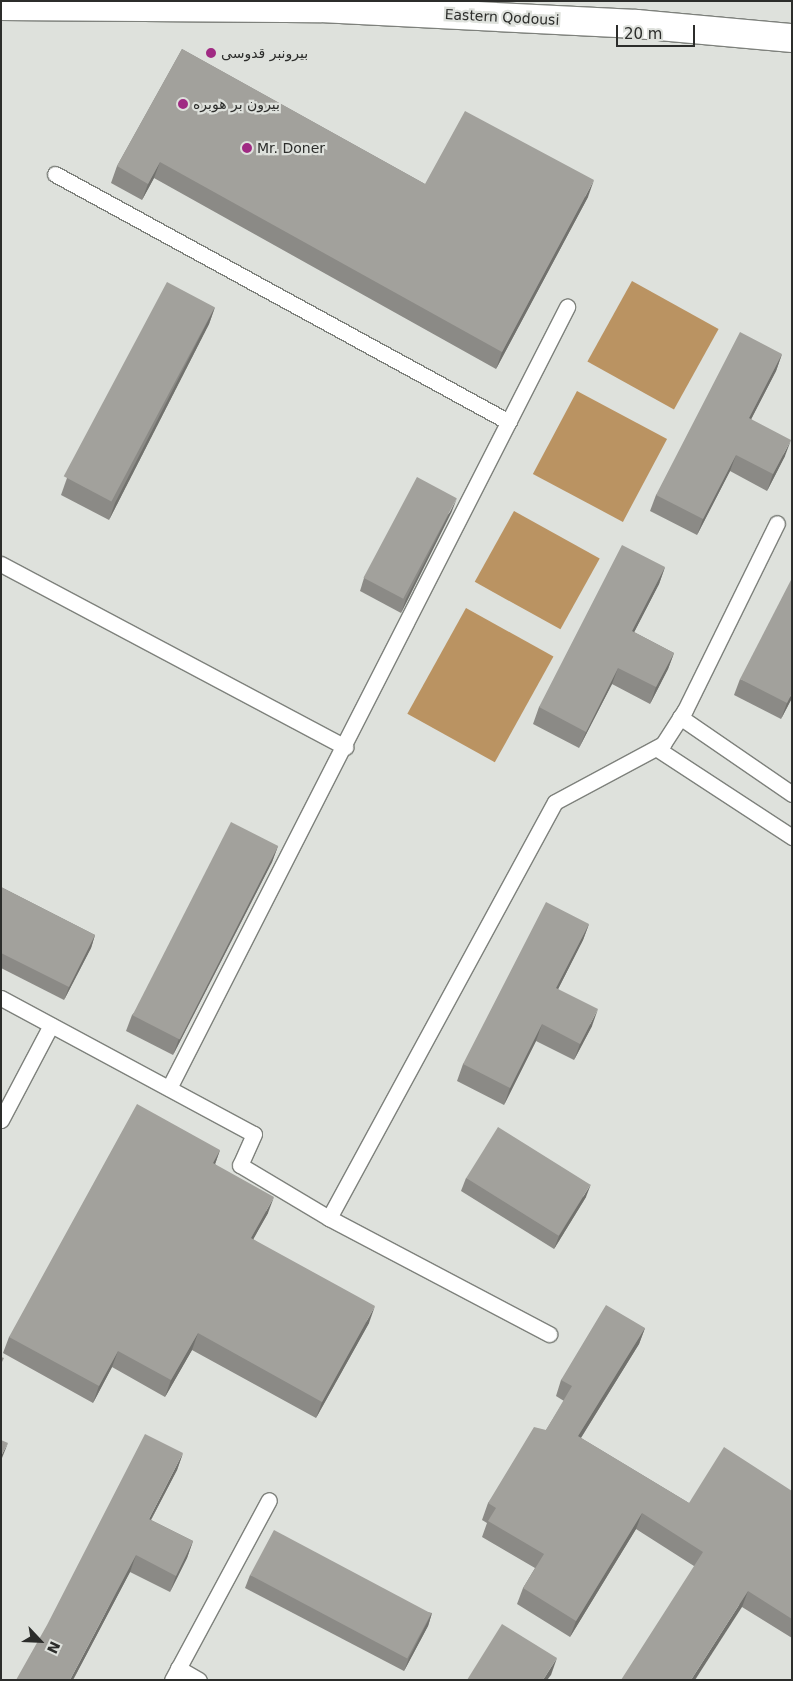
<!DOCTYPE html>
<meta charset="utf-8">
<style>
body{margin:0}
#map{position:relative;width:793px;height:1681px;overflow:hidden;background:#dee1dc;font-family:"DejaVu Sans","Noto Naskh Arabic",sans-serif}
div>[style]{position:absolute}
.forest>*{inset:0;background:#ba9362;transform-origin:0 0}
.roads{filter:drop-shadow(1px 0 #7e817c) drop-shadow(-1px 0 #7e817c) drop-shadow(0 1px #7e817c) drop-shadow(0 -1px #7e817c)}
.lane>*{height:15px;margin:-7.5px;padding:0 7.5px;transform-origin:7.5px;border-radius:7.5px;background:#fff}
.secondary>*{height:28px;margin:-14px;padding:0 14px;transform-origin:14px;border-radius:14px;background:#fff}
.wall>*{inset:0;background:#8b8a86}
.shaded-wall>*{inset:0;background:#71716d}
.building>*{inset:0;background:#a2a19c;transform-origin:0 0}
.dots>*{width:14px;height:14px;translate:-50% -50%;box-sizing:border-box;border:2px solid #dee1dc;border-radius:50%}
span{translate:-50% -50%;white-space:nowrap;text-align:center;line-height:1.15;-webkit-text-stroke:4.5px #dee1dc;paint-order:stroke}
.street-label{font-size:14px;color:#2c2d2b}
.poi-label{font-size:14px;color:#2c2d2b}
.left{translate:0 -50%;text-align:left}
.frame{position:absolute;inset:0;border:2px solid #2c2d2b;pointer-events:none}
.north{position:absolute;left:15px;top:1616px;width:50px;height:50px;-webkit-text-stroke:4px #dee1dc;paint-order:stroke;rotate:115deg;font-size:14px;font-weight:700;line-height:20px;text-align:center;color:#2c2d2b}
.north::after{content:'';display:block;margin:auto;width:18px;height:22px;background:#2c2d2b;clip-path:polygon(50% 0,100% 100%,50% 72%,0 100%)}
.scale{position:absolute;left:616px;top:25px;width:79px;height:22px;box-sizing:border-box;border:2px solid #2c2d2b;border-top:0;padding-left:6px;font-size:15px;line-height:18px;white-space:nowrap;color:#2c2d2b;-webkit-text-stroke:4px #dee1dc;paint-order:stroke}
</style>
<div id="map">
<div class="forest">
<i style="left:632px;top:281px;width:99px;height:92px;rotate:29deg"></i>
<i style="left:577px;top:391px;width:102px;height:94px;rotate:28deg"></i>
<i style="left:514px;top:511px;width:98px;height:81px;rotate:29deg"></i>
<i style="left:466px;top:608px;width:100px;height:121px;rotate:29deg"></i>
</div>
<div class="roads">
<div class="lane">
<i style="left:55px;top:174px;width:517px;rotate:28.65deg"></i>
<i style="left:1px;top:564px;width:390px;rotate:28deg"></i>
<i style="left:680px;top:717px;width:136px;rotate:34.5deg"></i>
<i style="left:656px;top:748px;width:163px;rotate:33.2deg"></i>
<i style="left:1px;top:998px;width:287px;rotate:28.3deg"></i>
<i style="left:254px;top:1134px;width:34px;rotate:114deg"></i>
<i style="left:240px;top:1165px;width:104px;rotate:30.8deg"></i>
<i style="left:329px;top:1218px;width:249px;rotate:27.8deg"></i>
<i style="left:169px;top:1088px;width:877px;rotate:-63deg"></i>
<i style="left:1px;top:1120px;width:107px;rotate:-62.2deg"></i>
<i style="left:329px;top:1218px;width:473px;rotate:-61.5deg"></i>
<i style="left:555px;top:802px;width:123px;rotate:-28.2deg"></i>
<i style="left:663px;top:744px;width:40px;rotate:-57.1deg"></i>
<i style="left:685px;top:710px;width:208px;rotate:-63.8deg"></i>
<i style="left:178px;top:1668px;width:24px;rotate:30deg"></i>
<i style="left:172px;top:1680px;width:204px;rotate:-61.7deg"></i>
</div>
<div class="secondary">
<i style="left:1px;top:6px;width:319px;rotate:0.4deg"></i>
<i style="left:320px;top:8px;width:317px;rotate:2.9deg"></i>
<i style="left:637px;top:24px;width:156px;rotate:5.2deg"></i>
</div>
</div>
<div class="wall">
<i style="clip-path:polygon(182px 49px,425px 184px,588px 197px,496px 369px,154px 178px,142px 200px,111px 183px,117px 166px)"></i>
<i style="clip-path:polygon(215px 307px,209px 324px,109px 520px,61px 495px,67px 478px)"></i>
<i style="clip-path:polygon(782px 354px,776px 371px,751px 419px,785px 456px,767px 491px,730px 471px,697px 535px,650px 511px,656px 495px)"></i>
<i style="clip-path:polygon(452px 511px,401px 613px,360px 591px,364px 578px)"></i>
<i style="clip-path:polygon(665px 567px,659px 584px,634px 632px,674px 653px,668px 669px,650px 704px,612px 684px,579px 748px,533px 724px,539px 707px)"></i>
<i style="clip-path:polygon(740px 679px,792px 698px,781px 719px,734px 695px)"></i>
<i style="clip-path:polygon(278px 846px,272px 862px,173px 1055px,126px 1031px,132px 1015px)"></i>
<i style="clip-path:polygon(1px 887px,95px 935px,91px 948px,64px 1000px,1px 968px)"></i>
<i style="clip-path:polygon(589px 924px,583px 940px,558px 989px,592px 1026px,574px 1060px,536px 1041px,504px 1105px,457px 1081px,463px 1064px)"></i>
<i style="clip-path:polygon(220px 1150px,215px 1164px,268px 1213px,253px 1239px,369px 1323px,316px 1418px,192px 1350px,165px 1397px,112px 1367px,93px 1403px,3px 1353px,9px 1337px)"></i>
<i style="clip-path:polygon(466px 1178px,586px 1197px,554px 1249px,461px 1191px)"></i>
<i style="clip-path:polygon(645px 1328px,639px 1344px,581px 1438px,689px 1503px,792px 1491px,792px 1638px,742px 1607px,694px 1566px,636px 1529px,570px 1637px,517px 1604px,523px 1588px,535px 1568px,482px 1537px,487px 1523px,482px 1520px,488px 1503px,546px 1430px,564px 1401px,556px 1396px,561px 1380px)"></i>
<i style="clip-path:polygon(183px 1453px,177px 1470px,151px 1520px,193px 1541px,187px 1558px,170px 1592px,130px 1572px,73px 1680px)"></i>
<i style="clip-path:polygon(250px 1575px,432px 1613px,428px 1626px,404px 1671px,245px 1588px)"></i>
</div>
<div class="shaded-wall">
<i style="clip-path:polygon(160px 162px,154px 178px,142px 200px,148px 184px)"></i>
<i style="clip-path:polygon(594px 180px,588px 197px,496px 369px,502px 352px)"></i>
<i style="clip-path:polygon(215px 307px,209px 324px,109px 520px,115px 503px)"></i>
<i style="clip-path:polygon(782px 354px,776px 371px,743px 435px,749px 418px)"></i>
<i style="clip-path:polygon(791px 440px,785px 456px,767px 491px,773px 474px)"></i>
<i style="clip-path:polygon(736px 455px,730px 471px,697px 535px,703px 519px)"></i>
<i style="clip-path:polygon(457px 498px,452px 511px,401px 613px,406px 599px)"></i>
<i style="clip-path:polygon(665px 567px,659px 584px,626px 648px,632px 631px)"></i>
<i style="clip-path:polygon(674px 653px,668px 669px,650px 704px,656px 687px)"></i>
<i style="clip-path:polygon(618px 668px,612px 684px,579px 748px,586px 732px)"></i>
<i style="clip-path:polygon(792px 693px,792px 698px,781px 719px,787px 703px)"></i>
<i style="clip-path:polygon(278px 846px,272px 862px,173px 1055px,179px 1039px)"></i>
<i style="clip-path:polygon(589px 924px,583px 940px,550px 1005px,556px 988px)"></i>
<i style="clip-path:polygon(95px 935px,91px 948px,64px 1000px,69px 987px)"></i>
<i style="clip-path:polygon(598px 1009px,592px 1026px,574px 1060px,580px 1044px)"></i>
<i style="clip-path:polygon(542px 1024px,536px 1041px,504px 1105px,510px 1088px)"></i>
<i style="clip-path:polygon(220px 1150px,214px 1167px,213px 1163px)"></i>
<i style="clip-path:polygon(591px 1184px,586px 1197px,554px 1249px,559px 1236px)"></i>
<i style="clip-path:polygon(274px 1197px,268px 1213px,245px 1254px,251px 1238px)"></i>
<i style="clip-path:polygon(375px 1306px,369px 1323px,316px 1418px,322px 1402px)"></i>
<i style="clip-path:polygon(645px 1328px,639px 1344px,572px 1452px,578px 1436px)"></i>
<i style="clip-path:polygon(198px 1333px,192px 1350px,165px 1397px,171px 1380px)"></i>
<i style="clip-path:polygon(118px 1351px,112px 1367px,93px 1403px,99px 1386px)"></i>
<i style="clip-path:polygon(8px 1443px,2px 1458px,1px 1460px,1px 1456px)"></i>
<i style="clip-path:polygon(183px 1453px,177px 1470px,143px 1535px,149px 1519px)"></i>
<i style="clip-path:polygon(642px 1513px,636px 1529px,570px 1637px,576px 1621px)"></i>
<i style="clip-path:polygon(193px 1541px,187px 1558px,170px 1592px,176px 1576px)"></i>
<i style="clip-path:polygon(136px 1555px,130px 1572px,73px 1680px,70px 1680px)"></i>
<i style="clip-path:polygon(748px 1591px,742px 1607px,695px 1680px,691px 1680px)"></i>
<i style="clip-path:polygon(432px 1613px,428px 1626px,404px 1671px,409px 1658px)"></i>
<i style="clip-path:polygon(557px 1658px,551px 1675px,547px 1680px,543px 1680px)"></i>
</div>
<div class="building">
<i style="clip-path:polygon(182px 49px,425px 184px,465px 111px,594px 180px,502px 352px,160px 162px,148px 184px,117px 166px)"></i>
<i style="left:167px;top:282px;width:54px;height:220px;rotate:28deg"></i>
<i style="clip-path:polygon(740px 332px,782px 354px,749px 418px,791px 440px,773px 474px,736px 455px,703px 519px,656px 495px)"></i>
<i style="left:417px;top:477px;width:45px;height:114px;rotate:28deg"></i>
<i style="clip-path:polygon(622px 545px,665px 567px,632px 631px,674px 653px,656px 687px,618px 668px,586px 732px,539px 707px)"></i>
<i style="clip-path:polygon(792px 578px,792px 693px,787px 703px,740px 679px)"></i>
<i style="left:231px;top:822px;width:53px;height:217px;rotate:27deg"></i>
<i style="clip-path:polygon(1px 887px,95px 935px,69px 987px,1px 953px)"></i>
<i style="clip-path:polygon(546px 902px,589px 924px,556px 988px,598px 1009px,580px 1044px,542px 1024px,510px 1088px,463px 1064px)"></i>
<i style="clip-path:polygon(137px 1104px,220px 1150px,213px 1163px,274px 1197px,251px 1238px,375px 1306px,322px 1402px,198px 1333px,171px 1380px,118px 1351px,99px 1386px,9px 1337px)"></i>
<i style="left:498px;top:1127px;width:109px;height:60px;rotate:32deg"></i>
<i style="clip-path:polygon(606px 1305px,645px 1328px,578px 1436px,689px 1503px,724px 1447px,792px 1491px,792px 1619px,748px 1591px,691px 1680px,621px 1680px,703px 1552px,642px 1513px,576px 1621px,523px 1588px,544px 1554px,488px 1521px,496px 1508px,488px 1503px,534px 1427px,546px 1430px,572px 1386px,561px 1380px)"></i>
<i style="clip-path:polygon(1px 1357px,4px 1358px,1px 1364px)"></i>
<i style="clip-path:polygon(145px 1434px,183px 1453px,149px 1519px,193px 1541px,176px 1576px,136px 1555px,70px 1680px,16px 1680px,47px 1625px)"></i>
<i style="clip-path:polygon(1px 1440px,8px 1443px,1px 1456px)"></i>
<i style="left:274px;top:1530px;width:178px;height:51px;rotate:28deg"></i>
<i style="clip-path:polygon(502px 1624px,557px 1658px,543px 1680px,467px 1680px)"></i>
</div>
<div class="dots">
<i style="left:211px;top:53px;background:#a02a83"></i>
<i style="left:183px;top:104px;background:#a02a83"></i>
<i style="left:247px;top:148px;background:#a02a83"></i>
</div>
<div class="street-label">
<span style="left:502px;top:17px;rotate:3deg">Eastern Qodousi</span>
</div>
<div class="poi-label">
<span class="left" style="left:221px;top:53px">بیرونبر قدوسی</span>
<span class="left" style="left:193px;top:104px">بیرون بر هوبره</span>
<span class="left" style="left:257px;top:148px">Mr. Doner</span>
</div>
<div class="frame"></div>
<div class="north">N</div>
<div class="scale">20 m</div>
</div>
